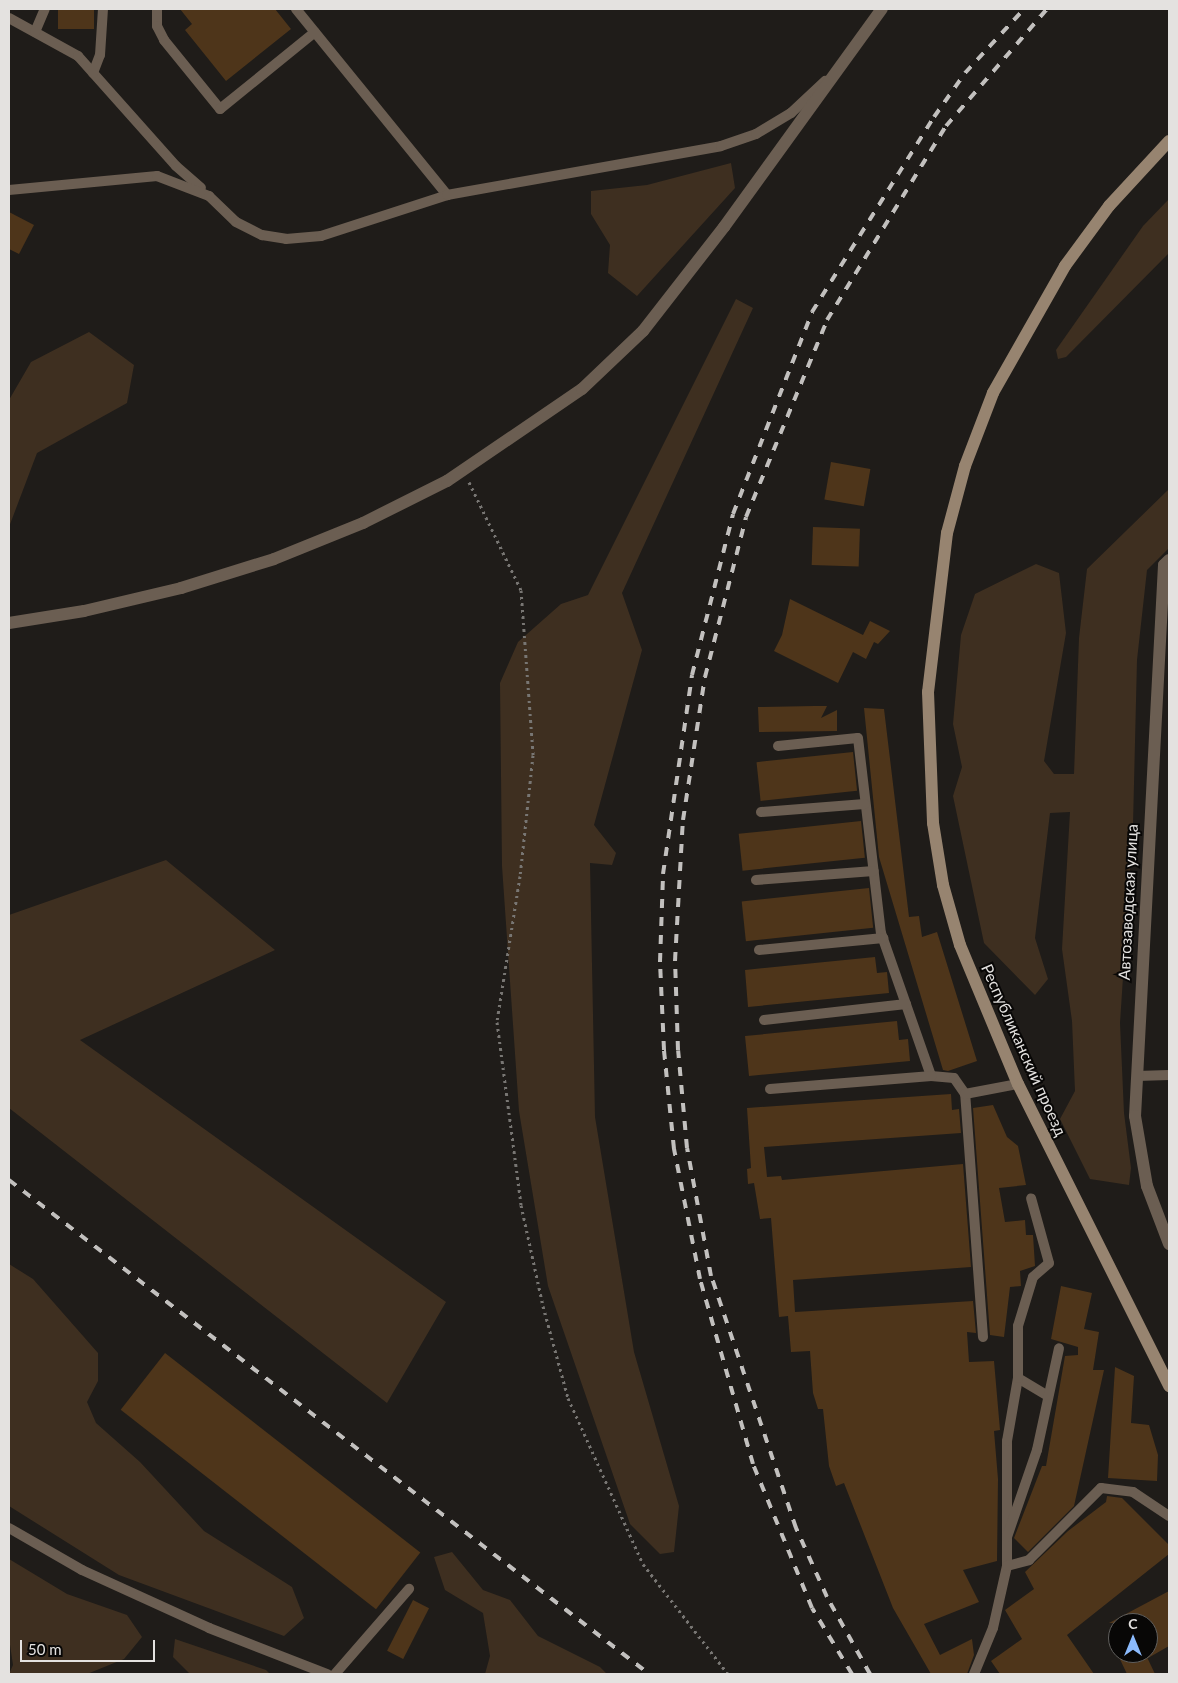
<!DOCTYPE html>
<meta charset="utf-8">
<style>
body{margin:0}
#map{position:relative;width:1178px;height:1683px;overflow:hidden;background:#1f1c19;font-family:Lato,sans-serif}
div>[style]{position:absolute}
.green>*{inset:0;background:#3e2f20}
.building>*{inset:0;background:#4e351a;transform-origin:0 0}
.path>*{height:3px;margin-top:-1.5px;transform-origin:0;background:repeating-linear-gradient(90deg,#787673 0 2.5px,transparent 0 6.5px)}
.lane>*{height:10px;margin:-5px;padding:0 5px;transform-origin:5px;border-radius:5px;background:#6b5e52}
.street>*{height:12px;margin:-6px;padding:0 6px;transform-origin:6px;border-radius:6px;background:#6b5e52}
.secondary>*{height:12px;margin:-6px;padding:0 6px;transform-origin:6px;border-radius:6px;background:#978470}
.rail>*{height:4px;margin-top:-2px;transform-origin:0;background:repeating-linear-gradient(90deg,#c2c0be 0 9px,transparent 0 18px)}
span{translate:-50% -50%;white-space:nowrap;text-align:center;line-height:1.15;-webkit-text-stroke:4px #080706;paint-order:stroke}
.street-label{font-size:16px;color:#e4e2e0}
.frame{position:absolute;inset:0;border:10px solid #e4e2e0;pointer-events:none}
.north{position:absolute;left:1108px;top:1613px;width:50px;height:50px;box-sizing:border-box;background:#080706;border:1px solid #605f5d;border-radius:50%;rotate:0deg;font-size:14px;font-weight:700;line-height:20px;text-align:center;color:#e4e2e0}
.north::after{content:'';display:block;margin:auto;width:18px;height:22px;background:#8bbafc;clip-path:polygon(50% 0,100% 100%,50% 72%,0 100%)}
.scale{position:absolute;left:20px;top:1640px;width:135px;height:22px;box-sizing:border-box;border:2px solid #e4e2e0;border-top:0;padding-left:6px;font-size:15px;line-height:18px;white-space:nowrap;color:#e4e2e0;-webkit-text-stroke:4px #080706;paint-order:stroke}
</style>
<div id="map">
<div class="green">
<i style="clip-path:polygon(731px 163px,735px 188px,637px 296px,608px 273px,610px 245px,591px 214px,591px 191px,647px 185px)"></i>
<i style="clip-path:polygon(1169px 199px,1169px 253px,1066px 357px,1058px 359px,1056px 350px,1143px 226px)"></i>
<i style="clip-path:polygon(736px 299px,753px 308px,622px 593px,642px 650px,594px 825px,616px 853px,612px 865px,590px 863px,595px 1117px,634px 1352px,679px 1506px,674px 1552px,660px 1554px,630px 1524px,548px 1286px,519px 1111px,502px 866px,500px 683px,518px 642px,561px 604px,588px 595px)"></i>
<i style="clip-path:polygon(89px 332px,134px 365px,127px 403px,37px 453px,9px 527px,9px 400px,31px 362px)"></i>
<i style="clip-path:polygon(1169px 489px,1169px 548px,1147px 570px,1137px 660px,1133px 825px,1120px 1023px,1124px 1113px,1131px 1168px,1129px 1185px,1090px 1179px,1060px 1119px,1075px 1091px,1072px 1021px,1062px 949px,1070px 812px,1050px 813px,1035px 938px,1048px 979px,1035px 995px,984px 943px,953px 796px,962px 767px,953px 724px,961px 635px,975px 594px,1036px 564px,1059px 573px,1066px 633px,1044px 761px,1054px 774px,1074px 774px,1079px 638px,1087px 569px)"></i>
<i style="clip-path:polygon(166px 860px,275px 950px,80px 1040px,446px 1302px,387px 1403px,9px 1108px,9px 915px)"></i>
<i style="clip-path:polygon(9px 1264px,33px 1279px,98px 1353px,98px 1381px,87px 1402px,96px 1423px,140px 1462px,204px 1531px,292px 1587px,304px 1618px,284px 1636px,119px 1575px,9px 1506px)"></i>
<i style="clip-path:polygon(452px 1552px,483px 1590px,510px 1600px,538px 1636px,600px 1667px,607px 1674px,485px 1674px,490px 1656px,483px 1613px,445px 1590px,434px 1557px)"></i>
<i style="clip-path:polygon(9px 1559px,67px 1594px,127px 1615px,142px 1637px,124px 1659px,87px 1674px,9px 1674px,13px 1665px,9px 1638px)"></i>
<i style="clip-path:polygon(175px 1639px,266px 1670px,270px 1674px,190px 1674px,173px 1657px)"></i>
</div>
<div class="building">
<i style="left:58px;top:9px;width:36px;height:20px"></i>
<i style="clip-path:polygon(180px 9px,275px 9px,291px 29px,226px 81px,185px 30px,192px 24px)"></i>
<i style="clip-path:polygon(9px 212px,34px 225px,19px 254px,9px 249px)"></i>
<i style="left:831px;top:462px;width:40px;height:38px;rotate:10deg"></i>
<i style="left:813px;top:527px;width:47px;height:38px;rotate:2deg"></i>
<i style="clip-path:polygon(790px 599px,863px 635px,870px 621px,890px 631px,878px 644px,874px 642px,866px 659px,853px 652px,838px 683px,774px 651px,782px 635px)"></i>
<i style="clip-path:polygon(815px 706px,827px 706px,821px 718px,837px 710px,837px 731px,759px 732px,758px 707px)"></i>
<i style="clip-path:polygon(864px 708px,884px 709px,909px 917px,919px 916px,922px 937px,937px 932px,977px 1061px,948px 1071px,943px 1070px,879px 857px)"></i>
<i style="left:853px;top:752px;width:39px;height:97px;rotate:84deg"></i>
<i style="left:861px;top:821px;width:37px;height:123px;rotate:84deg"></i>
<i style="left:869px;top:888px;width:40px;height:128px;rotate:84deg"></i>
<i style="clip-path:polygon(875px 957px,877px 973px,887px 972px,889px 993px,748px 1007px,745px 970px)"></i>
<i style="clip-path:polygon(897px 1021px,899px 1040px,908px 1039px,910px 1061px,749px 1076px,745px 1036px)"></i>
<i style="clip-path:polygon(951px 1094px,952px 1110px,959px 1109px,961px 1133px,764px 1147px,767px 1177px,781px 1176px,782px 1180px,963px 1164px,971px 1267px,793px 1280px,795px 1312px,973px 1301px,976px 1333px,967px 1332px,969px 1362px,994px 1361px,1000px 1430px,994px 1431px,998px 1479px,997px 1561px,963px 1570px,979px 1602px,924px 1624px,940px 1655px,972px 1639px,974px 1655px,967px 1674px,931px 1674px,893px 1608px,844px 1483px,836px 1486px,829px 1466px,823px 1409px,818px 1409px,813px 1393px,810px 1351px,791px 1352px,788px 1316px,779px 1317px,771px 1218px,760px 1219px,754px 1183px,748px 1184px,747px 1169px,751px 1168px,747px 1108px)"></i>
<i style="clip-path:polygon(993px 1105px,1007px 1137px,1018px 1146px,1026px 1185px,999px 1188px,1005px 1222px,1025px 1220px,1026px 1235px,1033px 1235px,1035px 1266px,1020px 1271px,1021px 1286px,1010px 1287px,1004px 1337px,990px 1335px,973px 1108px)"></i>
<i style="clip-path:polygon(1061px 1286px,1092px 1293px,1084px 1329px,1099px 1332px,1093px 1370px,1104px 1370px,1074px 1506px,1028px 1552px,1014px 1538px,1042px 1466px,1046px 1466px,1065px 1356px,1078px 1355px,1078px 1347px,1051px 1339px)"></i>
<i style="left:165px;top:1353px;width:324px;height:72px;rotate:38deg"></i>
<i style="clip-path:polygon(1115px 1367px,1134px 1376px,1131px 1423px,1149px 1425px,1158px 1455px,1157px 1481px,1108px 1478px)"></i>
<i style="clip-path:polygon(1107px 1496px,1122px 1498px,1169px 1545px,1169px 1554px,1067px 1635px,1094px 1674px,1000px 1674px,991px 1661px,1022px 1639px,1005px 1610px,1034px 1589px,1025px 1572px,1068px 1531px,1106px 1502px)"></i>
<i style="clip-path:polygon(1169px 1591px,1169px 1646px,1148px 1658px,1148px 1623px,1109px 1623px)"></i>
<i style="left:413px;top:1600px;width:18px;height:57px;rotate:27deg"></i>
<i style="clip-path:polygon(1117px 1653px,1145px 1653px,1155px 1674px,1127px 1674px)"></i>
</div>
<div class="path">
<i style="left:469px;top:482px;width:120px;rotate:64.3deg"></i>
<i style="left:521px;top:590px;width:165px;rotate:85.8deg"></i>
<i style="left:533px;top:755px;width:122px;rotate:96.1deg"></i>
<i style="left:520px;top:876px;width:148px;rotate:99deg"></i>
<i style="left:497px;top:1022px;width:185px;rotate:82.5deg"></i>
<i style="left:521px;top:1205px;width:103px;rotate:77.7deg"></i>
<i style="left:543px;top:1306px;width:95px;rotate:74.8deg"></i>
<i style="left:568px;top:1398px;width:182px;rotate:65.7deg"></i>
<i style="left:643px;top:1564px;width:139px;rotate:52.3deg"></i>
</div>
<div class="lane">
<i style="left:157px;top:9px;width:17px;rotate:90deg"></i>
<i style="left:157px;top:26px;width:16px;rotate:63deg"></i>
<i style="left:164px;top:40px;width:89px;rotate:50.9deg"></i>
<i style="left:220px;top:109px;width:122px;rotate:-39deg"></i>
<i style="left:296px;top:9px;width:240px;rotate:50.9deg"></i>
<i style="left:9px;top:18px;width:79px;rotate:28.8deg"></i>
<i style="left:78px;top:56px;width:147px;rotate:48.3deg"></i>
<i style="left:176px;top:166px;width:33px;rotate:41deg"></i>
<i style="left:35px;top:32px;width:25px;rotate:-67deg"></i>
<i style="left:93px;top:73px;width:19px;rotate:-69deg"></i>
<i style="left:100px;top:55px;width:46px;rotate:-86.3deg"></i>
<i style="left:9px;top:190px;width:149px;rotate:-5.4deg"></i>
<i style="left:157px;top:176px;width:56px;rotate:21deg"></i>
<i style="left:209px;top:196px;width:37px;rotate:44deg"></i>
<i style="left:236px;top:222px;width:29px;rotate:27deg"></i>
<i style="left:262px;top:235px;width:24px;rotate:9deg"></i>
<i style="left:286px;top:239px;width:35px;rotate:-5deg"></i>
<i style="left:321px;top:236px;width:133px;rotate:-18deg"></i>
<i style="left:447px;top:195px;width:278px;rotate:-10.1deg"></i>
<i style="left:721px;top:146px;width:37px;rotate:-19deg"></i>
<i style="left:756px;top:134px;width:41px;rotate:-31deg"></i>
<i style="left:791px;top:113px;width:47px;rotate:-43.3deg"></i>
<i style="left:778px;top:746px;width:80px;rotate:-5.7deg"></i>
<i style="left:858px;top:738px;width:196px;rotate:83.3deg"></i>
<i style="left:881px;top:933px;width:151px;rotate:70.7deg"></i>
<i style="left:931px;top:1076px;width:23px;rotate:5deg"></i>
<i style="left:954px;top:1078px;width:19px;rotate:55deg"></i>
<i style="left:761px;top:812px;width:104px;rotate:-4.4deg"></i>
<i style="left:756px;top:880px;width:118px;rotate:-4.4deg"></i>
<i style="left:759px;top:950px;width:125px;rotate:-5.5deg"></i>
<i style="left:764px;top:1020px;width:143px;rotate:-6.4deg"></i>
<i style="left:1137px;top:1076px;width:32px;rotate:-2deg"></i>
<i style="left:770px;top:1089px;width:162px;rotate:-4.6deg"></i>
<i style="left:983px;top:1337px;width:244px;rotate:-94.2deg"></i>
<i style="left:965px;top:1094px;width:54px;rotate:-10.7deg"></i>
<i style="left:1018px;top:1378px;width:35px;rotate:31deg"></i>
<i style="left:9px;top:1528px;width:84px;rotate:29.9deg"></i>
<i style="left:82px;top:1570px;width:140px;rotate:24.5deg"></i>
<i style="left:209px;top:1628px;width:127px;rotate:21.3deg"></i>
<i style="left:1007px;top:1537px;width:96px;rotate:-90deg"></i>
<i style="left:1007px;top:1441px;width:64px;rotate:-80.1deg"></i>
<i style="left:1018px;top:1378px;width:52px;rotate:-90deg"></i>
<i style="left:1018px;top:1326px;width:51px;rotate:-73deg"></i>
<i style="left:1033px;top:1277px;width:21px;rotate:-41deg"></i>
<i style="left:1049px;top:1263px;width:67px;rotate:-105.5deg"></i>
<i style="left:1007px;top:1566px;width:29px;rotate:-90deg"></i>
<i style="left:1007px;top:1537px;width:92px;rotate:-71deg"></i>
<i style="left:1037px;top:1450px;width:104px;rotate:-77.8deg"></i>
<i style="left:335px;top:1674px;width:113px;rotate:-49deg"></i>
<i style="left:974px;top:1674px;width:50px;rotate:-67.6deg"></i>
<i style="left:993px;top:1628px;width:64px;rotate:-77.3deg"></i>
<i style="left:1007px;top:1566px;width:23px;rotate:-15deg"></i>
<i style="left:1029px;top:1560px;width:102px;rotate:-45deg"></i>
<i style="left:1101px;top:1488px;width:32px;rotate:7deg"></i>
<i style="left:1133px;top:1492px;width:43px;rotate:33.7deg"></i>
</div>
<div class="street">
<i style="left:1169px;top:560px;width:7px;rotate:135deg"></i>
<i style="left:1164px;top:565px;width:552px;rotate:93.01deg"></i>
<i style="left:1135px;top:1116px;width:71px;rotate:80.3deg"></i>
<i style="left:1147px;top:1186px;width:62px;rotate:69.2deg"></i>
<i style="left:9px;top:623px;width:76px;rotate:-9.1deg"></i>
<i style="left:84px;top:611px;width:100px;rotate:-13.3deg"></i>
<i style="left:181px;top:588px;width:97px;rotate:-17.3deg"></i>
<i style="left:274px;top:559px;width:96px;rotate:-22deg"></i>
<i style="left:363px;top:523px;width:94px;rotate:-26.6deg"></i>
<i style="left:447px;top:481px;width:163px;rotate:-34.3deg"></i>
<i style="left:582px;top:389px;width:84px;rotate:-43.6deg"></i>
<i style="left:643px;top:331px;width:132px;rotate:-52.1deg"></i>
<i style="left:724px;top:227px;width:269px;rotate:-54.1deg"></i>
</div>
<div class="secondary">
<i style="left:1169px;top:141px;width:88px;rotate:132.7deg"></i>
<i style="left:1109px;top:206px;width:74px;rotate:126.3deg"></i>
<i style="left:1065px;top:266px;width:146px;rotate:119.6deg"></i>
<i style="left:993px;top:393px;width:78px;rotate:111deg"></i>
<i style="left:965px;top:466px;width:69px;rotate:105deg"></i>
<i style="left:947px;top:533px;width:160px;rotate:96.8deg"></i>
<i style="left:928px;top:692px;width:131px;rotate:87.8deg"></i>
<i style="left:933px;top:823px;width:63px;rotate:80.8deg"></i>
<i style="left:943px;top:885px;width:62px;rotate:74.2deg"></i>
<i style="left:960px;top:945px;width:151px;rotate:67.4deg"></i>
<i style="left:1018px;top:1084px;width:338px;rotate:63.4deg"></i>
</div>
<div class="rail">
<i style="left:9px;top:1180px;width:808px;rotate:37.66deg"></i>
<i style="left:852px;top:1674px;width:77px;rotate:-121.2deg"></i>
<i style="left:812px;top:1608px;width:156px;rotate:-112.3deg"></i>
<i style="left:753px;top:1464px;width:192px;rotate:-106deg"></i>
<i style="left:700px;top:1279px;width:133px;rotate:-101.3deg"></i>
<i style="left:674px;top:1149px;width:100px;rotate:-95.8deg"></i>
<i style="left:664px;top:1050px;width:88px;rotate:-92.6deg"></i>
<i style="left:660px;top:962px;width:88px;rotate:-88deg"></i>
<i style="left:663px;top:874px;width:201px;rotate:-81.7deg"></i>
<i style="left:692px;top:675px;width:166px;rotate:-75.7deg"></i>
<i style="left:733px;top:514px;width:217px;rotate:-68.6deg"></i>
<i style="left:812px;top:312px;width:230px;rotate:-58deg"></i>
<i style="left:934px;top:117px;width:54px;rotate:-54.8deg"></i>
<i style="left:965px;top:73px;width:87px;rotate:-47.3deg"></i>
<i style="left:870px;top:1674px;width:88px;rotate:-119.2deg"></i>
<i style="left:827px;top:1597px;width:76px;rotate:-114.2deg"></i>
<i style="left:796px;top:1528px;width:266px;rotate:-108.6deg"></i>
<i style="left:711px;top:1276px;width:130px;rotate:-100.6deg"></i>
<i style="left:687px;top:1148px;width:98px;rotate:-95.2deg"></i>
<i style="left:678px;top:1050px;width:89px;rotate:-91.9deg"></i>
<i style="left:675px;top:961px;width:141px;rotate:-86.8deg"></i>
<i style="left:683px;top:820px;width:145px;rotate:-81.3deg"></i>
<i style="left:705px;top:677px;width:165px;rotate:-75.6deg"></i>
<i style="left:746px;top:517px;width:213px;rotate:-67.6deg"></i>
<i style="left:827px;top:320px;width:228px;rotate:-58.5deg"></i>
<i style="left:946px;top:126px;width:155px;rotate:-49.2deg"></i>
</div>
<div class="street-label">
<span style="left:1128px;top:902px;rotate:-87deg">Автозаводская улица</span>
<span style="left:1024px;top:1050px;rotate:66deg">Республиканский проезд</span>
</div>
<div class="frame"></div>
<div class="north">С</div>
<div class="scale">50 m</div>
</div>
